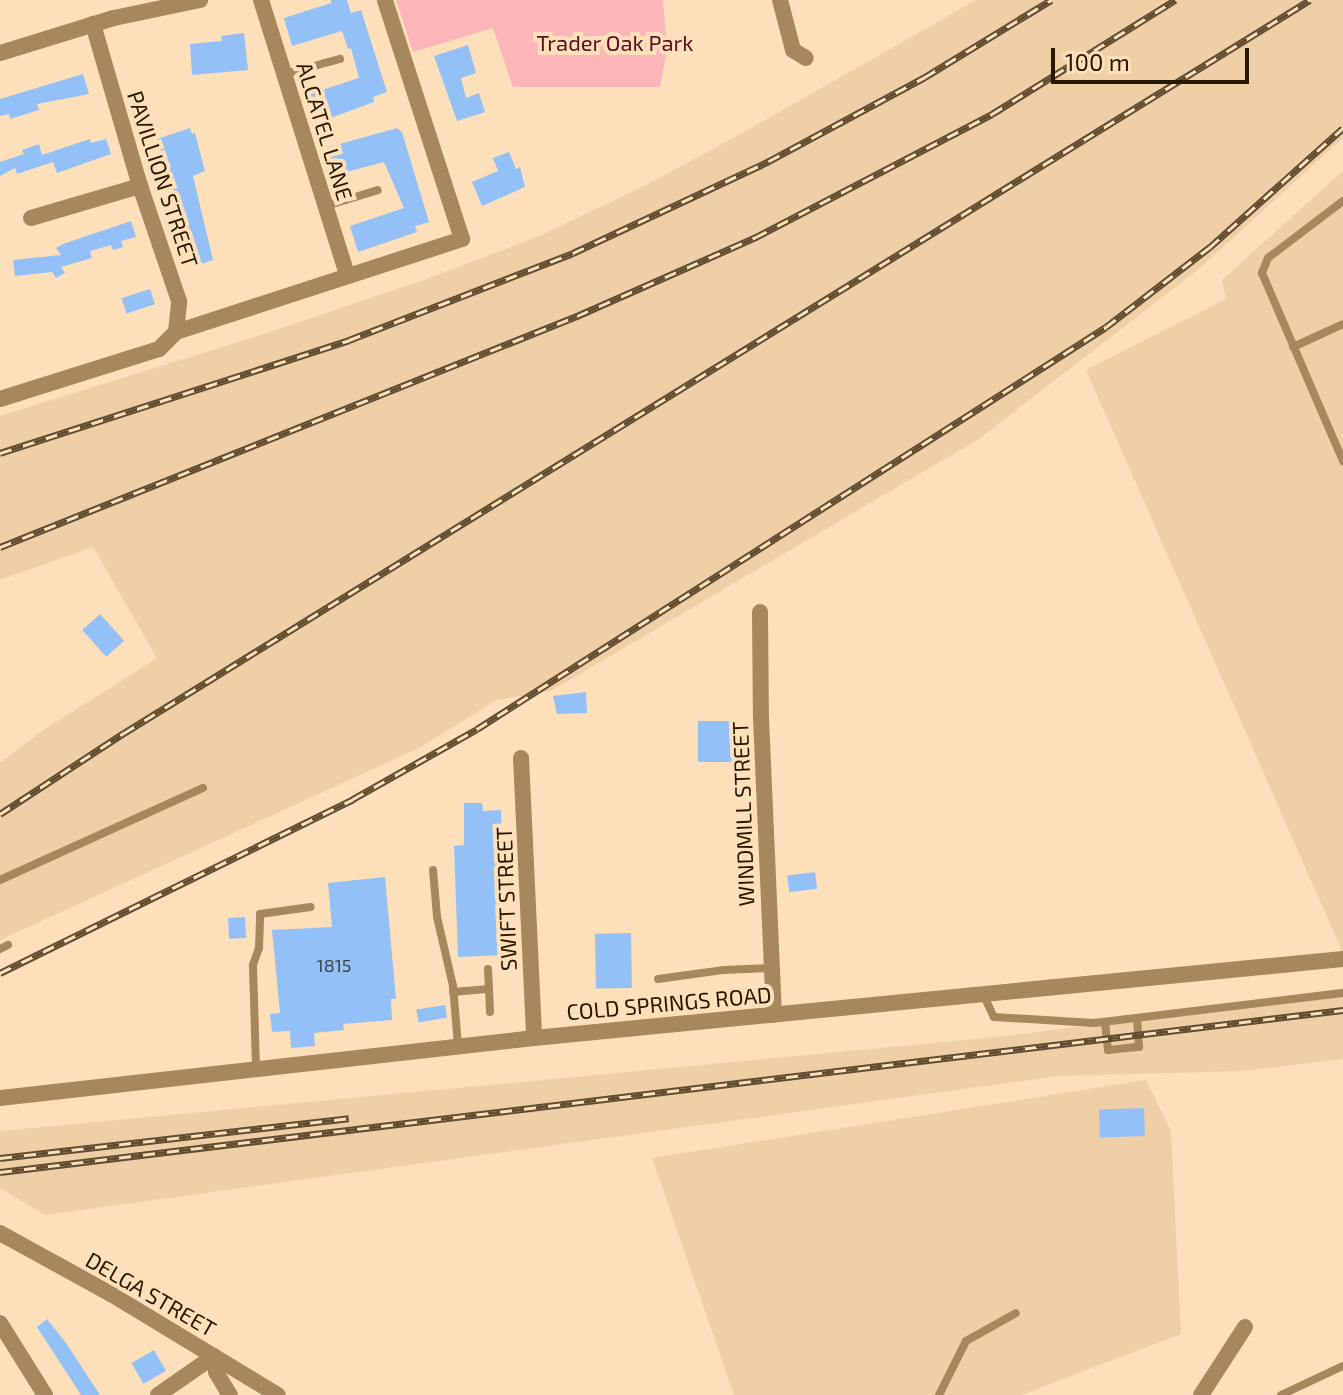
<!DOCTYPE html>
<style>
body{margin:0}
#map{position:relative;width:1343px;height:1395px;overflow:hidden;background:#fde0b9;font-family:"Exo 2",sans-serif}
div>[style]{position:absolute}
.built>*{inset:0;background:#efcfa6}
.green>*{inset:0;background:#fcb6ba}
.building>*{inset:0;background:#94c0f8;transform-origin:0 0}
.lane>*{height:8px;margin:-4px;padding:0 4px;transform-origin:4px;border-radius:4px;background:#a7885d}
.street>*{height:16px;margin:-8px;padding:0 8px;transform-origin:8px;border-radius:8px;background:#a7885d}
.rail>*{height:7px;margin-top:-3.5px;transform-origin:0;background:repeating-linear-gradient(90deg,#fde0b9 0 12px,#604c30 0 24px);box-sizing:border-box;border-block:2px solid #604c30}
span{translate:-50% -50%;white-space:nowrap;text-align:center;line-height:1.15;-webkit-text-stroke:8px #fde0b9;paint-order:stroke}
.number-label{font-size:18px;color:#44423e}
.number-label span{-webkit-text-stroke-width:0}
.park-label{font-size:22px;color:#5d0d1e}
.street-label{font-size:22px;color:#291800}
.scale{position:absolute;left:1051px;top:48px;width:198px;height:36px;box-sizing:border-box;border:4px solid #291800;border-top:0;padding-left:10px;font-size:24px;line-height:28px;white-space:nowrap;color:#291800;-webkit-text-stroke:6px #fde0b9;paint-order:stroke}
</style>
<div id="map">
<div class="built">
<i style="clip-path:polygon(976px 0,1343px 0,1343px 138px,1200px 268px,979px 439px,551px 691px,497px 700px,419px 748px,0 940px,0 763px,39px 733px,157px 658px,93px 547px,0 580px,0 416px,267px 333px,421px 281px,537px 237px,646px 185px,735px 137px)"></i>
<i style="clip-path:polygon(1343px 171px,1343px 951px,1342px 951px,1086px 370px,1226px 299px,1222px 280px)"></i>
<i style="clip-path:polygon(1343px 995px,1343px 1059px,1244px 1071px,1059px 1076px,45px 1215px,0 1188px,0 1131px,987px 1038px)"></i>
<i style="clip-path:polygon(1146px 1080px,1171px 1131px,1181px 1334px,1021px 1395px,734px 1395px,652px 1158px)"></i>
</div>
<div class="green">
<i style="clip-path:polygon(396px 0,663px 0,667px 49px,660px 87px,513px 87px,493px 28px,413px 52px)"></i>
</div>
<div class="building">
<i style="clip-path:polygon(331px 0,347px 0,351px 13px,361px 10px,387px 92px,373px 97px,374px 102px,328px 119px,327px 116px,316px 119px,307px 95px,359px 78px,351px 48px,348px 49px,342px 31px,292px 46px,284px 18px,331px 3px)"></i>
<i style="clip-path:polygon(244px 33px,248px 70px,192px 75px,190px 44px,222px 41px,221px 36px)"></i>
<i style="clip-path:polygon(468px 45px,476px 73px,461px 78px,466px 98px,479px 93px,485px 112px,457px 121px,434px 56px)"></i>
<i style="clip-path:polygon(83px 74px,89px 94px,37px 104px,39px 110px,10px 119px,9px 114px,0 116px,0 99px)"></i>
<i style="clip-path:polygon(190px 128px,192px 134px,195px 133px,205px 171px,193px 176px,213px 260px,194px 266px,157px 139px)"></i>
<i style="clip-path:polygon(397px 128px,402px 132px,429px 222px,415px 226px,417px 232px,358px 252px,350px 226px,404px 208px,384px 162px,346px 172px,343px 167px,331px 170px,325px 148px)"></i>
<i style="clip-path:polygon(90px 139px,91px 143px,106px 139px,111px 154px,57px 173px,53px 162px,17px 174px,15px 168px,0 176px,0 162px,24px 154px,22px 150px,39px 144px,42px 155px)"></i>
<i style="clip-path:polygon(509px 152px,516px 169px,520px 167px,525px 187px,482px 206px,472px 182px,498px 171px,493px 158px)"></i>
<i style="clip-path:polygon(131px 221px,136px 237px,121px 241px,123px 247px,113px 250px,111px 245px,90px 251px,92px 258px,61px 267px,65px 273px,56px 278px,52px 272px,15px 276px,13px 260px,61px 255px,56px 248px,63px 244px)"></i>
<i style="left:150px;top:289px;width:16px;height:30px;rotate:72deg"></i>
<i style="left:100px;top:614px;width:36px;height:24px;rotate:48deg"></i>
<i style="clip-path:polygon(586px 692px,587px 713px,557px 714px,553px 696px)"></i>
<i style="left:698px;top:721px;width:36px;height:41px"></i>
<i style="clip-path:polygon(464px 803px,482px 803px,483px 811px,501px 810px,504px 955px,458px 957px,454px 846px,464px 845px)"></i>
<i style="left:815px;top:872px;width:17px;height:28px;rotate:83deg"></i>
<i style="clip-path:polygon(385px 877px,396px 999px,391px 999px,392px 1020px,343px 1024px,344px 1030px,314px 1033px,315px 1046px,291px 1048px,290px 1031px,272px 1032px,270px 1014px,280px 1013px,272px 930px,332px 927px,328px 883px)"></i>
<i style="left:245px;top:917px;width:21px;height:17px;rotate:87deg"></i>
<i style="left:631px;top:933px;width:55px;height:36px;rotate:89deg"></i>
<i style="left:445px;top:1005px;width:13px;height:29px;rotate:81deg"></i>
<i style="left:1144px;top:1108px;width:28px;height:45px;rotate:88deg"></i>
<i style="clip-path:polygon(47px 1319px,66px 1343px,100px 1395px,81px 1395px,37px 1327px)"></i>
<i style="left:154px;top:1350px;width:24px;height:26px;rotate:60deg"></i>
</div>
<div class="lane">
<i style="left:285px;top:74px;width:57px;rotate:-15.3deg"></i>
<i style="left:1343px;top:201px;width:94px;rotate:142.8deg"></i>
<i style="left:1268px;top:258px;width:16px;rotate:112deg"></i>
<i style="left:1262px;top:273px;width:205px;rotate:66.7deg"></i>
<i style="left:326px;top:206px;width:54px;rotate:-17.1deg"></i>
<i style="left:1293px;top:347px;width:55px;rotate:-24.7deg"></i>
<i style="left:433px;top:870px;width:47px;rotate:85.1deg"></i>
<i style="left:437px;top:917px;width:71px;rotate:76.9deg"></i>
<i style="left:453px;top:986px;width:60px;rotate:85.2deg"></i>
<i style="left:0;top:880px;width:223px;rotate:-24.4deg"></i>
<i style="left:0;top:949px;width:9px;rotate:-27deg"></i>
<i style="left:488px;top:969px;width:43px;rotate:87.3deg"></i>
<i style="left:658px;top:979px;width:67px;rotate:-7.8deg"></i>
<i style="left:724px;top:970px;width:47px;rotate:-2.4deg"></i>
<i style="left:453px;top:992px;width:36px;rotate:-5deg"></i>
<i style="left:984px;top:996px;width:23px;rotate:65deg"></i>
<i style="left:994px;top:1017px;width:100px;rotate:3.4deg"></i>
<i style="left:1094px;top:1023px;width:251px;rotate:-6.9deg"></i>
<i style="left:1105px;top:1022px;width:28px;rotate:84deg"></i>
<i style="left:1108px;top:1050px;width:31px;rotate:-6deg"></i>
<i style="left:1139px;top:1047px;width:29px;rotate:-94deg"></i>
<i style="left:256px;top:1067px;width:102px;rotate:-91.7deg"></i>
<i style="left:253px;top:965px;width:18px;rotate:-71deg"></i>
<i style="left:259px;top:948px;width:34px;rotate:-88deg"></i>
<i style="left:260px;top:914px;width:51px;rotate:-7.8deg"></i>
<i style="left:939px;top:1395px;width:60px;rotate:-63.4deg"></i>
<i style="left:966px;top:1341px;width:57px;rotate:-29.2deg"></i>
<i style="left:1281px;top:1395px;width:68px;rotate:-25.1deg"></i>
</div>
<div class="street">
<i style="left:261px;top:0;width:288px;rotate:72.6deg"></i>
<i style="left:780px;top:0;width:52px;rotate:75.4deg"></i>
<i style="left:793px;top:50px;width:15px;rotate:32deg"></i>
<i style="left:0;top:53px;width:119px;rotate:-17.1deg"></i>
<i style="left:114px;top:18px;width:88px;rotate:-11.8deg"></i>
<i style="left:31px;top:218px;width:114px;rotate:-16.4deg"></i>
<i style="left:176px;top:332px;width:301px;rotate:-18deg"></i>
<i style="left:462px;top:239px;width:251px;rotate:-107.9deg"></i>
<i style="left:0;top:399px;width:167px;rotate:-17.5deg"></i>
<i style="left:159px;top:349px;width:24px;rotate:-45deg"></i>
<i style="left:176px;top:332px;width:31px;rotate:-84deg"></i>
<i style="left:179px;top:301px;width:121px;rotate:-108.7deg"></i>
<i style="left:140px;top:186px;width:169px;rotate:-106.2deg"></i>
<i style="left:760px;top:612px;width:106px;rotate:89.5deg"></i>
<i style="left:761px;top:718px;width:297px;rotate:87.5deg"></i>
<i style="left:521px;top:758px;width:280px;rotate:87.3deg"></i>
<i style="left:0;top:1098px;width:537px;rotate:-6.41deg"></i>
<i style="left:534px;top:1038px;width:813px;rotate:-5.58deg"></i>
<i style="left:0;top:1233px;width:127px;rotate:28.8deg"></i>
<i style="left:111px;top:1294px;width:195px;rotate:31.2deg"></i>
<i style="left:0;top:1323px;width:85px;rotate:58deg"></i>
<i style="left:158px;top:1395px;width:68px;rotate:-34.9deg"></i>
<i style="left:214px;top:1356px;width:16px;rotate:83deg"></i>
<i style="left:216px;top:1372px;width:27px;rotate:59deg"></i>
<i style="left:1201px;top:1395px;width:81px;rotate:-57.1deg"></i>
</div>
<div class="rail">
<i style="left:0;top:453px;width:367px;rotate:-17.9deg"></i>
<i style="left:349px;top:340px;width:240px;rotate:-21.2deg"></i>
<i style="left:573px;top:253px;width:217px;rotate:-25.1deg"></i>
<i style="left:769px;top:161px;width:177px;rotate:-28.3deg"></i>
<i style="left:925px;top:77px;width:148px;rotate:-31.4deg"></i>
<i style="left:0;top:547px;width:622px;rotate:-21.82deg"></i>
<i style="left:577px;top:316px;width:196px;rotate:-23.8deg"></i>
<i style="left:756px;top:237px;width:266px;rotate:-27.5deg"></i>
<i style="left:992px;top:114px;width:216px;rotate:-31.9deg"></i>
<i style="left:0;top:814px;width:148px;rotate:-33.2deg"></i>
<i style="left:124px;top:733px;width:1394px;rotate:-31.72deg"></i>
<i style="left:0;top:973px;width:394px;rotate:-26.2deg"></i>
<i style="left:353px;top:799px;width:142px;rotate:-29.4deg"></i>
<i style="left:477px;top:729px;width:746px;rotate:-32.58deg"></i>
<i style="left:1106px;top:327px;width:131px;rotate:-37.6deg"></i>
<i style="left:1210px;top:247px;width:178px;rotate:-41.8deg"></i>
<i style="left:0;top:1158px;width:351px;rotate:-6.5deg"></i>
<i style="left:0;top:1172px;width:1353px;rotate:-6.88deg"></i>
</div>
<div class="number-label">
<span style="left:334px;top:965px">1815</span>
</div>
<div class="park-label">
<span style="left:615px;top:43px">Trader Oak Park</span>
</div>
<div class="street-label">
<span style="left:325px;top:131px;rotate:73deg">ALCATEL LANE</span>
<span style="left:163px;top:179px;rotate:72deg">PAVILLION STREET</span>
<span style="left:743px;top:814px;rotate:-92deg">WINDMILL STREET</span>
<span style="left:506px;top:899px;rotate:-92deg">SWIFT STREET</span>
<span style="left:669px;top:1003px;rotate:-5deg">COLD SPRINGS ROAD</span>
<span style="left:151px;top:1294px;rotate:30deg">DELGA STREET</span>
</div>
<div class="scale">100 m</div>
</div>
